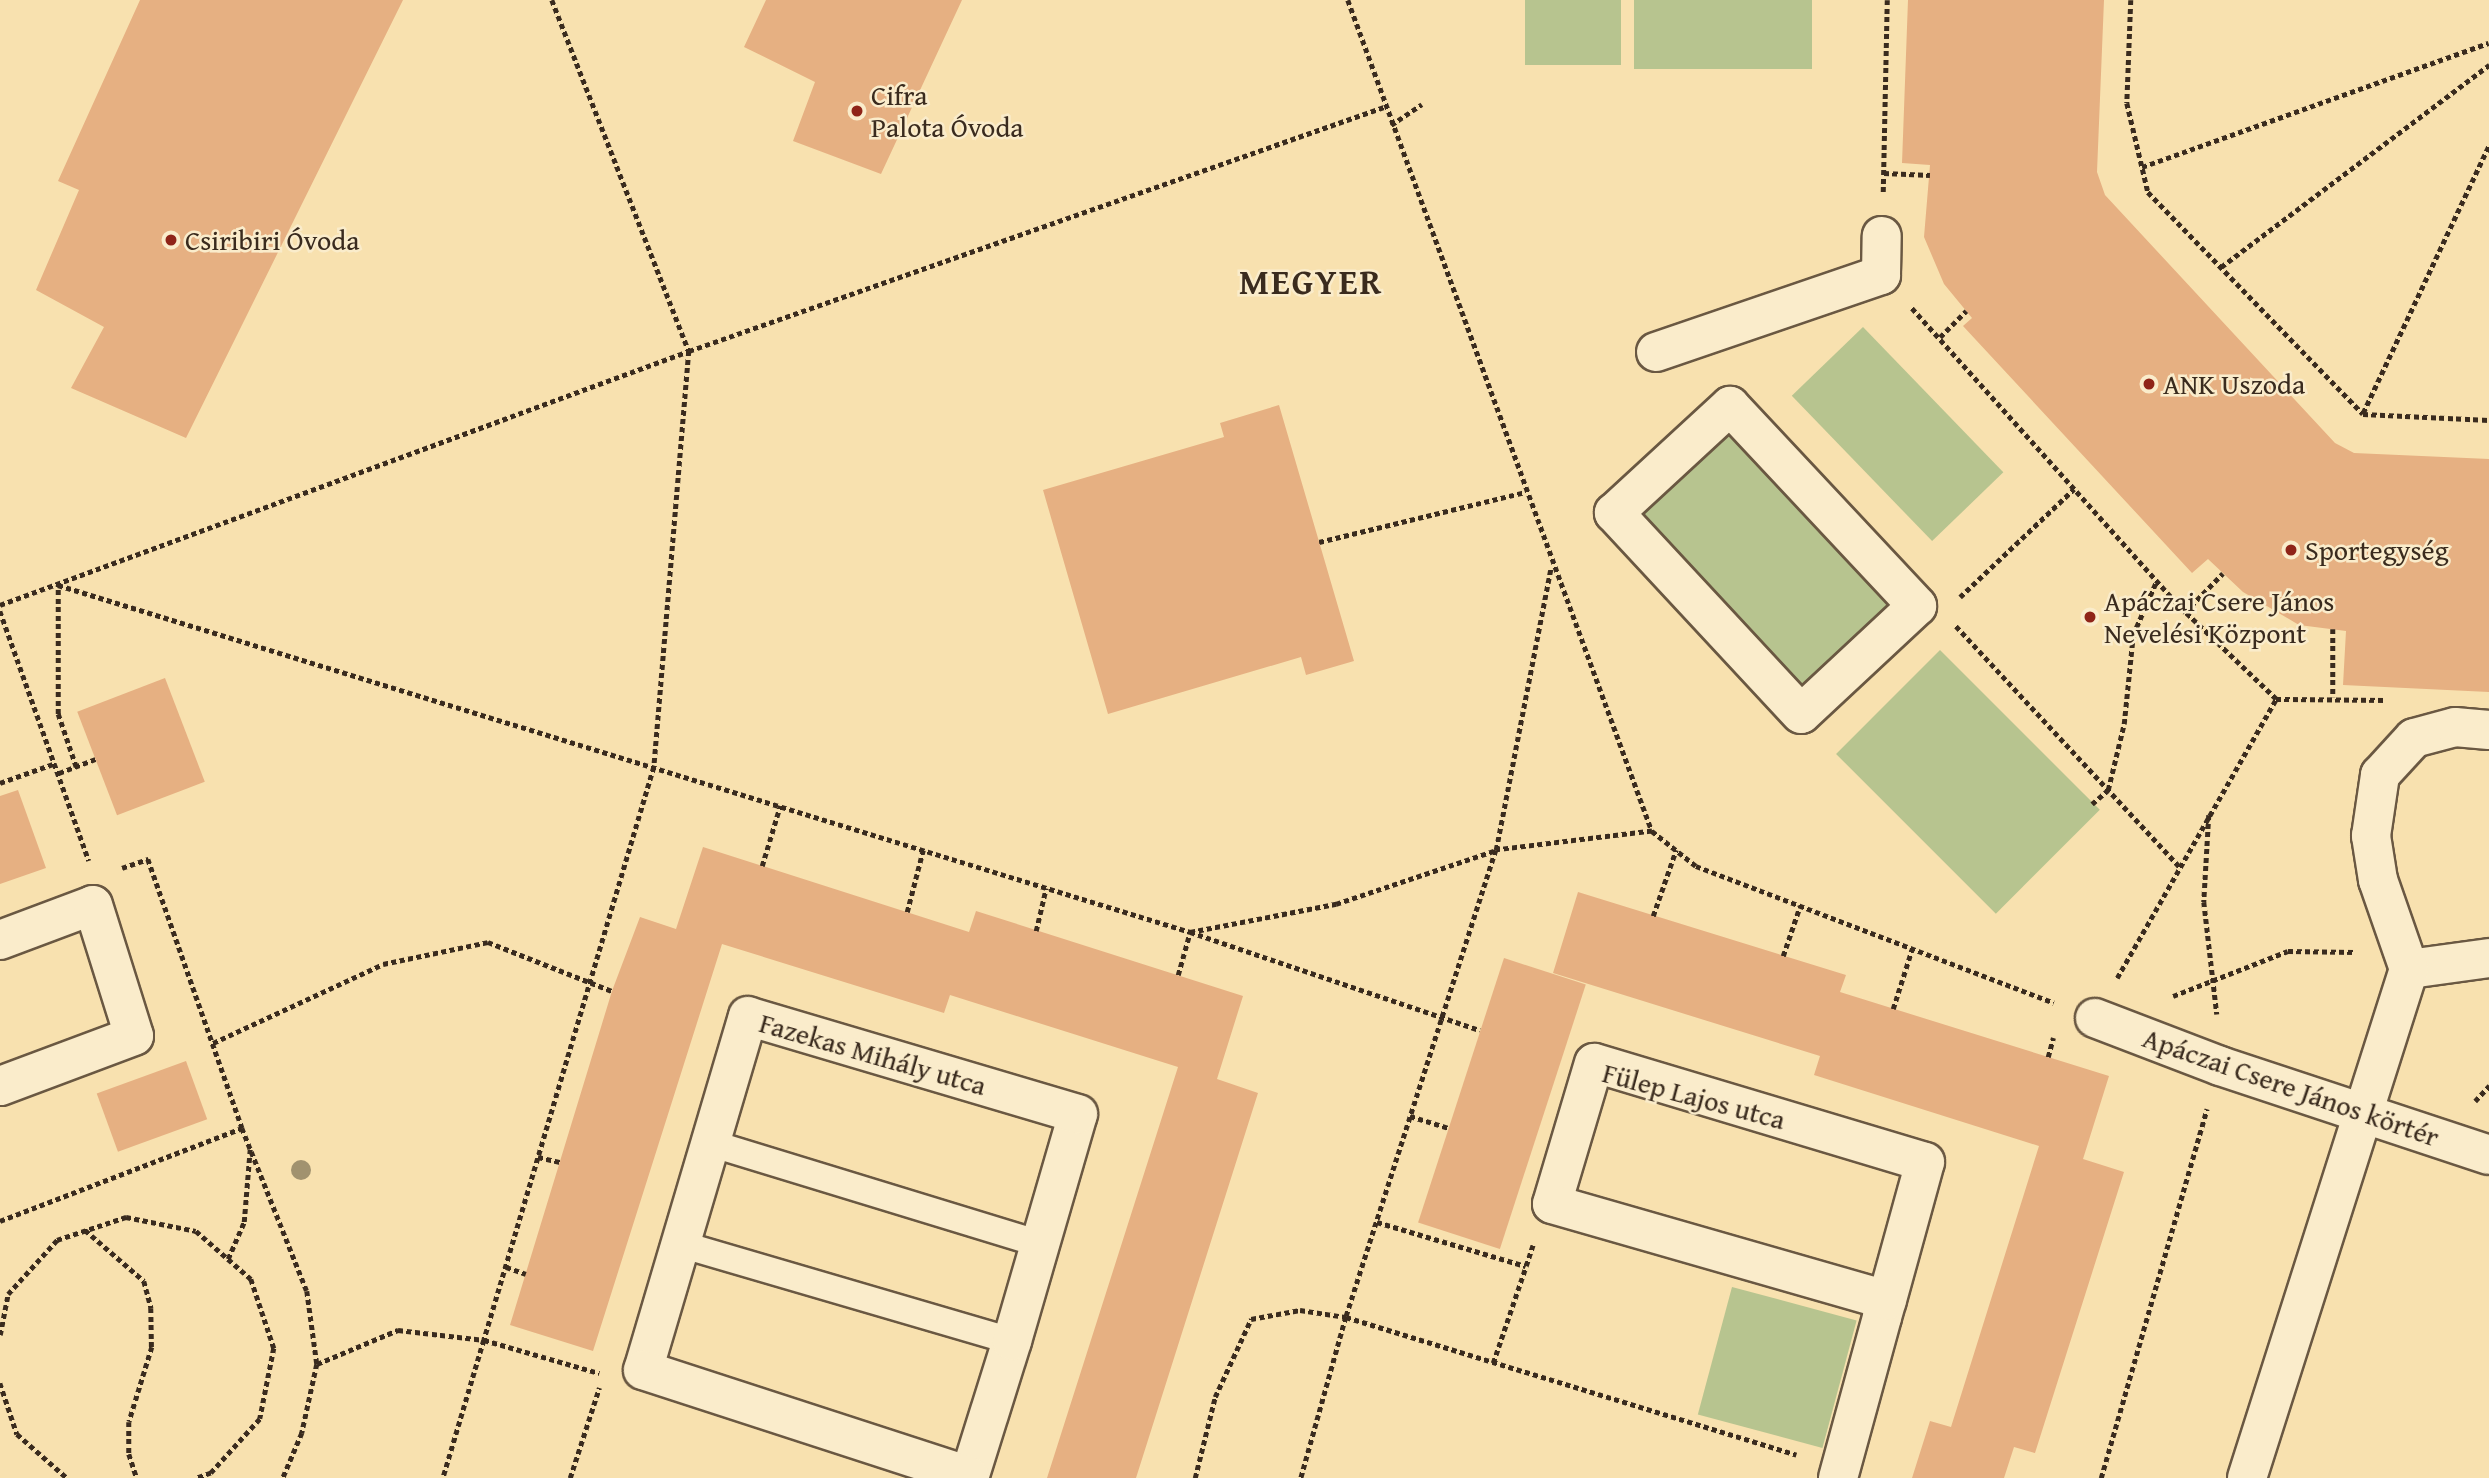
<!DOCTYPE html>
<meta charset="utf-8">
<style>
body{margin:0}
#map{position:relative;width:2489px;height:1478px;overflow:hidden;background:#f8e1af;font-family:"Gentium Book Plus",serif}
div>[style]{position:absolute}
.green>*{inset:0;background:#b7c48f;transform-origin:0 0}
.building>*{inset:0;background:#e6b082;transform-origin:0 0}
.path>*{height:4.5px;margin-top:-2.25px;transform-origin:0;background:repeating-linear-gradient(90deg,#3a2b1e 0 5px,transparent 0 8.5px)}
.roads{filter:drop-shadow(2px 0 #6a5842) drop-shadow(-2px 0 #6a5842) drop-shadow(0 2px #6a5842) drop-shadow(0 -2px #6a5842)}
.lane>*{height:26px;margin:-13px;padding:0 13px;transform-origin:13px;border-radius:13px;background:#faeccb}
.street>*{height:38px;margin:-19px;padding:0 19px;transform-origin:19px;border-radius:19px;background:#faeccb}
.trees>*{width:20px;height:20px;margin:-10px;border-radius:50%;background:#a1926f}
.dots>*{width:19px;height:19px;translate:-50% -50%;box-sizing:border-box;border:4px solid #faeccb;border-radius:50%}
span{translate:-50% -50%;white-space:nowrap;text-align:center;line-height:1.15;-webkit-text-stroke:5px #faeccb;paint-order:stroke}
.poi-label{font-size:28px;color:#3a2b1e}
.left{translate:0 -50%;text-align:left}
.street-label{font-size:28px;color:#3a2b1e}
.district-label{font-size:35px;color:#3a2b1e;font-weight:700;letter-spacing:2px}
</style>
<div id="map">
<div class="green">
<i style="left:1525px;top:0;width:96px;height:65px"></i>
<i style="left:1634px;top:0;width:178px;height:69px"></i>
<i style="left:1863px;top:327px;width:202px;height:99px;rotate:46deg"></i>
<i style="left:1729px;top:420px;width:250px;height:138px;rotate:47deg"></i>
<i style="left:1940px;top:650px;width:226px;height:147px;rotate:45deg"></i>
<i style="left:1732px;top:1287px;width:129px;height:132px;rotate:15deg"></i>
</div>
<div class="building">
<i style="clip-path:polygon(140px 0,403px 0,186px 438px,71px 388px,104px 327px,36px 290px,79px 190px,58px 181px)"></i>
<i style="clip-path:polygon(766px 0,962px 0,881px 174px,793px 141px,815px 82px,744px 47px)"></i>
<i style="clip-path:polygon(1908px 0,2104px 0,2097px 172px,2105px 195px,2335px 443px,2354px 453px,2489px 459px,2489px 692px,2343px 685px,2346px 631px,2299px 625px,2243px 592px,2208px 559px,2192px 573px,1963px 326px,1972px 318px,1944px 284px,1924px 237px,1930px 165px,1902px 163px)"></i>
<i style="clip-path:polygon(1279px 405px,1354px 661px,1306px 675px,1301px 657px,1108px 714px,1043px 490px,1224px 437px,1220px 423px)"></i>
<i style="left:165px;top:678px;width:111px;height:94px;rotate:69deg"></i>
<i style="clip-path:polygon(18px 790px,46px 868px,0 884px,0 796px)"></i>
<i style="clip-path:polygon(703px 847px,969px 932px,976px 911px,1243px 996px,1217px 1079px,1258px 1093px,1136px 1478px,1047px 1478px,1178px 1067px,950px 995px,944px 1013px,722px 944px,593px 1351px,510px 1325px,612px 991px,640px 917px,676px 929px)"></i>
<i style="clip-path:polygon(1578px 892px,1846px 975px,1840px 992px,2109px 1076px,2083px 1159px,2124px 1172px,2035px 1453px,2014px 1447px,2004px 1478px,1912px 1478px,1930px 1421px,1951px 1427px,2039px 1146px,1814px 1075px,1820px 1056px,1553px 973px)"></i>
<i style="left:1504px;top:958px;width:86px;height:278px;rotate:18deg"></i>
<i style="left:186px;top:1061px;width:62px;height:95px;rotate:70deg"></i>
</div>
<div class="path">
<i style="left:552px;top:0;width:377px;rotate:68.7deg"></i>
<i style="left:689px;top:351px;width:417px;rotate:94.8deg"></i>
<i style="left:654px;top:767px;width:598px;rotate:106.52deg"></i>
<i style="left:484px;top:1340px;width:120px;rotate:16deg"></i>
<i style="left:1348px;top:0;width:885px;rotate:69.91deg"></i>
<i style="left:1652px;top:831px;width:56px;rotate:38.5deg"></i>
<i style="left:1696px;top:866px;width:383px;rotate:20.9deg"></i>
<i style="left:2131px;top:0;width:103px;rotate:92.2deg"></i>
<i style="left:2127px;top:103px;width:91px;rotate:76.7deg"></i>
<i style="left:2148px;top:192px;width:309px;rotate:45.9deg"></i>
<i style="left:2363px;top:414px;width:126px;rotate:2.7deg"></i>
<i style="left:1391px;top:125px;width:37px;rotate:-34deg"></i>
<i style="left:2142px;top:167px;width:368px;rotate:-19.7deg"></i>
<i style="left:1884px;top:173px;width:46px;rotate:2.5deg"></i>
<i style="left:1883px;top:192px;width:192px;rotate:-88.8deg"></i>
<i style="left:2221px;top:267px;width:336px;rotate:-37deg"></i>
<i style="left:1912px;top:308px;width:409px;rotate:48.1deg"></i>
<i style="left:1940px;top:337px;width:37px;rotate:-45deg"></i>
<i style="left:2363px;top:413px;width:296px;rotate:-64.8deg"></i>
<i style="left:1319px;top:542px;width:212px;rotate:-13.6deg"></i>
<i style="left:1960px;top:597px;width:157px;rotate:-43.5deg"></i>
<i style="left:0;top:605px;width:734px;rotate:-20.24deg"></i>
<i style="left:689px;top:351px;width:737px;rotate:-19.35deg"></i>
<i style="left:0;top:611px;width:265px;rotate:70.4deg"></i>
<i style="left:1956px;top:626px;width:329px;rotate:47.1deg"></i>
<i style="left:2333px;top:629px;width:68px;rotate:90deg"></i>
<i style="left:2276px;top:699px;width:110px;rotate:0.5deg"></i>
<i style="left:76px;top:767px;width:56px;rotate:-108.8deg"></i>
<i style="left:58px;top:714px;width:129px;rotate:-90deg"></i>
<i style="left:58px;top:585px;width:1184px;rotate:17.04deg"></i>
<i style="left:1190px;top:932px;width:306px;rotate:18.7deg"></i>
<i style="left:59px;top:773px;width:39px;rotate:-21deg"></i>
<i style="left:0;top:783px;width:59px;rotate:-19.7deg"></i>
<i style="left:2092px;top:804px;width:21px;rotate:-41deg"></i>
<i style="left:2108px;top:790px;width:68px;rotate:-76.4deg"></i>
<i style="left:2124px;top:724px;width:89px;rotate:-84.2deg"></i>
<i style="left:2133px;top:635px;width:58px;rotate:-66.5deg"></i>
<i style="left:2209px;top:815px;width:87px;rotate:93.3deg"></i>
<i style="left:2204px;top:902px;width:113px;rotate:83.4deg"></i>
<i style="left:1652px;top:831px;width:157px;rotate:173.1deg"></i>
<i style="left:1496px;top:850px;width:490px;rotate:107.8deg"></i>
<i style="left:1346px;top:1317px;width:471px;rotate:17deg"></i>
<i style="left:762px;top:866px;width:63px;rotate:-73.3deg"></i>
<i style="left:122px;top:868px;width:28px;rotate:-19deg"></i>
<i style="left:148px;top:859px;width:285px;rotate:70.7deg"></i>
<i style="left:242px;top:1128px;width:175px;rotate:68.3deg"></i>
<i style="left:307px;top:1291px;width:74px;rotate:82.2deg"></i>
<i style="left:317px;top:1364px;width:71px;rotate:102.3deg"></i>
<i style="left:302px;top:1433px;width:49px;rotate:112.9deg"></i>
<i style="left:907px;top:912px;width:64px;rotate:-75.5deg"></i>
<i style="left:1653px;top:916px;width:70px;rotate:-70.8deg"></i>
<i style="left:1036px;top:931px;width:44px;rotate:-76.9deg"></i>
<i style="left:1783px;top:956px;width:53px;rotate:-71.2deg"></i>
<i style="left:1178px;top:975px;width:45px;rotate:-74.4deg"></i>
<i style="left:1190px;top:932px;width:149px;rotate:-10.9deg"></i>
<i style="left:1336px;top:904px;width:169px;rotate:-18.6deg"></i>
<i style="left:1496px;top:850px;width:288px;rotate:-79deg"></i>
<i style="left:2117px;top:978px;width:321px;rotate:-60.3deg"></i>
<i style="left:2276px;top:699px;width:126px;rotate:-136.3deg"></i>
<i style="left:2185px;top:612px;width:54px;rotate:-45.7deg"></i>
<i style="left:2173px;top:996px;width:123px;rotate:-21.4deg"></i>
<i style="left:2288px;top:951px;width:67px;rotate:0.9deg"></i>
<i style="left:1893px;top:1009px;width:63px;rotate:-72.4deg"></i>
<i style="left:213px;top:1043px;width:187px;rotate:-24.9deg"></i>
<i style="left:383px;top:964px;width:107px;rotate:-11.8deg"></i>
<i style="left:488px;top:942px;width:133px;rotate:21.6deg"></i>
<i style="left:2048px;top:1057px;width:20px;rotate:-75deg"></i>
<i style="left:2475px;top:1101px;width:21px;rotate:-47deg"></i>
<i style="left:1410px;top:1116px;width:41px;rotate:17.1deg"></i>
<i style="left:538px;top:1157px;width:23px;rotate:13deg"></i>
<i style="left:0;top:1221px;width:259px;rotate:-21deg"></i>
<i style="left:1377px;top:1222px;width:155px;rotate:16.5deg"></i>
<i style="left:1526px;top:1266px;width:22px;rotate:-72deg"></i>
<i style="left:85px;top:1230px;width:78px;rotate:40.8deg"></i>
<i style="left:144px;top:1281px;width:28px;rotate:75deg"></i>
<i style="left:151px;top:1308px;width:39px;rotate:89deg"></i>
<i style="left:152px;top:1347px;width:78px;rotate:107deg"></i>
<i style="left:129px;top:1422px;width:32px;rotate:90deg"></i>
<i style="left:129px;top:1454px;width:25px;rotate:72deg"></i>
<i style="left:228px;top:1259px;width:40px;rotate:-66.6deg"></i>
<i style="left:244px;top:1222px;width:73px;rotate:-85.3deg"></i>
<i style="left:506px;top:1267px;width:21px;rotate:19deg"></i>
<i style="left:0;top:1335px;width:42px;rotate:-79deg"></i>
<i style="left:8px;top:1294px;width:73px;rotate:-47.8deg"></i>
<i style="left:57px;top:1240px;width:73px;rotate:-18.4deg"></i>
<i style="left:126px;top:1217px;width:71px;rotate:11.3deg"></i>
<i style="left:196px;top:1231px;width:73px;rotate:41.1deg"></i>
<i style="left:251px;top:1279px;width:73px;rotate:71.6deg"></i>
<i style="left:274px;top:1348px;width:72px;rotate:101.2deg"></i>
<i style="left:260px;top:1419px;width:73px;rotate:132.2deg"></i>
<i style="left:211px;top:1473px;width:15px;rotate:160deg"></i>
<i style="left:1493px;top:1363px;width:102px;rotate:-71.2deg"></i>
<i style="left:317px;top:1364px;width:88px;rotate:-22.8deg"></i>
<i style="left:398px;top:1330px;width:87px;rotate:6.6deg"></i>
<i style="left:484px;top:1340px;width:144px;rotate:106.5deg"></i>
<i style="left:0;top:1383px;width:54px;rotate:71.6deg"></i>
<i style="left:17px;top:1434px;width:67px;rotate:41.3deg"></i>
<i style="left:570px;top:1478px;width:95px;rotate:-72.1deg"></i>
<i style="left:1195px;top:1478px;width:83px;rotate:-76.1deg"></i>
<i style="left:1215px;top:1397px;width:86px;rotate:-65.2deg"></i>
<i style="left:1251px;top:1319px;width:50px;rotate:-10.4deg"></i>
<i style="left:1300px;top:1310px;width:47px;rotate:8.7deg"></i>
<i style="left:1346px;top:1317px;width:167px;rotate:105.6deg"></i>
<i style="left:2101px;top:1478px;width:384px;rotate:-74deg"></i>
</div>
<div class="roads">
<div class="lane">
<i style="left:710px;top:1143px;width:345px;rotate:17deg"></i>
<i style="left:680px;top:1244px;width:346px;rotate:16.3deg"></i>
</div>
<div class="street">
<i style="left:1656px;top:352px;width:238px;rotate:-18.9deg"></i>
<i style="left:1881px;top:275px;width:39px;rotate:-89deg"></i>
<i style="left:1730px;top:406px;width:274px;rotate:46.9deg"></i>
<i style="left:1917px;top:606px;width:158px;rotate:137deg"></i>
<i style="left:1801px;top:714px;width:275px;rotate:-132.9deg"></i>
<i style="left:1614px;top:513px;width:158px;rotate:-42.7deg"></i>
<i style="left:0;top:940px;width:99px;rotate:-20.6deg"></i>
<i style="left:93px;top:905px;width:137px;rotate:72.6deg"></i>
<i style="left:134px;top:1036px;width:143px;rotate:159.5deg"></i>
<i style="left:2409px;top:969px;width:81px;rotate:-7.8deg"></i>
<i style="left:2095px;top:1018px;width:134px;rotate:21deg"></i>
<i style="left:2220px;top:1066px;width:283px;rotate:18.3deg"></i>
<i style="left:969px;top:1478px;width:144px;rotate:-72.6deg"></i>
<i style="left:1012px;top:1341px;width:236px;rotate:-73.8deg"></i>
<i style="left:1078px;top:1114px;width:344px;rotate:-163.5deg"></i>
<i style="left:748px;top:1016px;width:369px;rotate:106.5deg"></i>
<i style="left:643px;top:1370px;width:343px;rotate:18deg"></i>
<i style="left:1838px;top:1478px;width:167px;rotate:-74.7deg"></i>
<i style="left:1882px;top:1317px;width:18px;rotate:-74deg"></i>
<i style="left:1887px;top:1300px;width:143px;rotate:-74.6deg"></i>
<i style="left:1925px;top:1162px;width:345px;rotate:-163.3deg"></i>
<i style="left:1594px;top:1063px;width:147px;rotate:106.6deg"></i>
<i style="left:1552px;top:1204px;width:348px;rotate:16deg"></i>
<i style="left:2247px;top:1478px;width:534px;rotate:-72.35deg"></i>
<i style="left:2409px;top:969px;width:94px;rotate:-109.2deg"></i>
<i style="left:2378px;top:880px;width:45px;rotate:-99deg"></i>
<i style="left:2371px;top:836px;width:62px;rotate:-81.6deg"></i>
<i style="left:2380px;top:775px;width:50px;rotate:-47.4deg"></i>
<i style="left:2414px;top:738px;width:42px;rotate:-15deg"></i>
<i style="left:2455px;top:727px;width:34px;rotate:5deg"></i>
</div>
</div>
<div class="trees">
<i style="left:301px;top:1170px"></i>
</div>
<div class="dots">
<i style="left:857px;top:111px;background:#8f2418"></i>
<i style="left:171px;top:240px;background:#8f2418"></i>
<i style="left:2149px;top:384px;background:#8f2418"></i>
<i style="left:2291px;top:550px;background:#8f2418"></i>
<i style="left:2090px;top:617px;background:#8f2418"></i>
</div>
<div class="poi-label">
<span class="left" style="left:871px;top:111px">Cifra<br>Palota Óvoda</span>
<span class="left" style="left:185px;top:240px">Csiribiri Óvoda</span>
<span class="left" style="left:2163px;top:384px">ANK Uszoda</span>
<span class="left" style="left:2305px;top:550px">Sportegység</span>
<span class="left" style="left:2104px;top:617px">Apáczai Csere János<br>Nevelési Központ</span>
</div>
<div class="street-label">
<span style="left:873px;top:1054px;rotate:16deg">Fazekas Mihály utca</span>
<span style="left:2291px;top:1087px;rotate:19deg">Apáczai Csere János körtér</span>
<span style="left:1694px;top:1096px;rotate:15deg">Fülep Lajos utca</span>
</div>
<div class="district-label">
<span style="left:1311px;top:282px">MEGYER</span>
</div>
</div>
